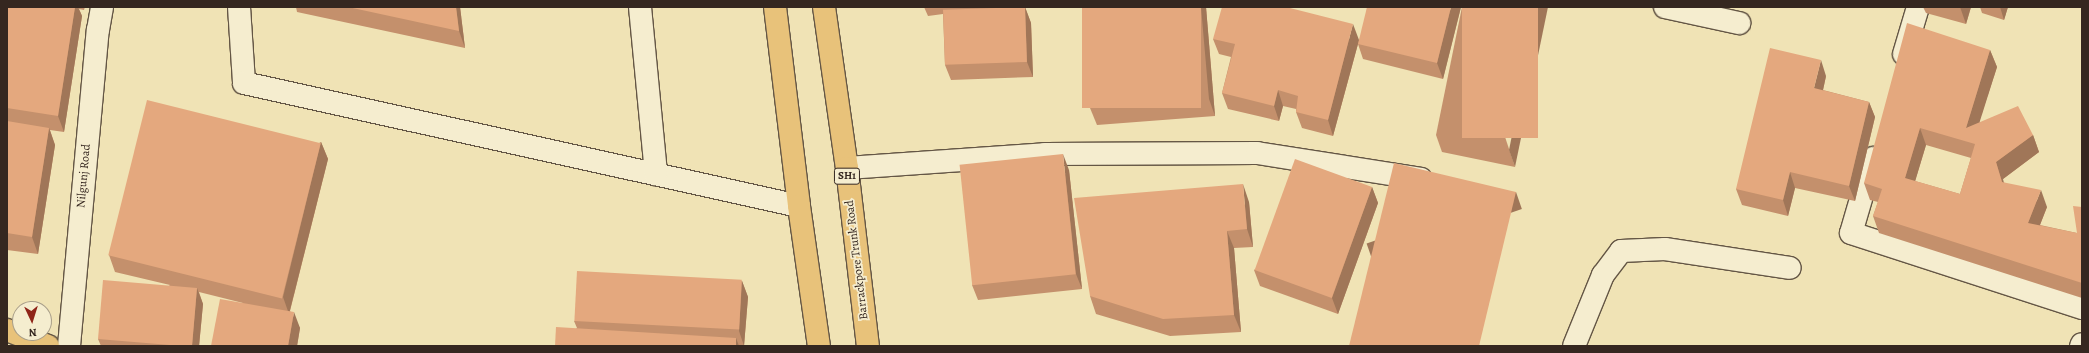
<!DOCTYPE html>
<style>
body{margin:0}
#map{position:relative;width:2089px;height:353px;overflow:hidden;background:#f0e3b5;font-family:Alegreya,serif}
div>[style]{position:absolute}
.roads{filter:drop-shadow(1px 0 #645645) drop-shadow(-1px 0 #645645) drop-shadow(0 1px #645645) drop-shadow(0 -1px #645645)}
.minor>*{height:22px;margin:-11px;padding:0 11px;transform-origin:11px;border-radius:11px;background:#f5edcf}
.major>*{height:22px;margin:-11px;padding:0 11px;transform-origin:11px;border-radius:11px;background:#e8c27a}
.wall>*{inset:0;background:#c4906c}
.shaded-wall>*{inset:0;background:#a07658;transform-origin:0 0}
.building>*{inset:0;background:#e4a87e;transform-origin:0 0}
span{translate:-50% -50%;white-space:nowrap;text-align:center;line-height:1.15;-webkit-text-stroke:3.5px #f5edcf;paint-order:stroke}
.shield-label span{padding:1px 3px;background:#f5edcf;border:1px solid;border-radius:3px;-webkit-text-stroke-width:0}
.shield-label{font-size:11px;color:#352720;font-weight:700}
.street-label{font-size:12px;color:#352720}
.frame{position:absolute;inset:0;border:8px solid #352720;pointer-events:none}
.north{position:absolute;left:12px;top:301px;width:40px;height:40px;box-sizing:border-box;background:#f5edcf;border:1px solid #a89e89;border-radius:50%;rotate:176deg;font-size:11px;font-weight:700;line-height:16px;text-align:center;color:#352720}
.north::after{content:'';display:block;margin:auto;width:14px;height:18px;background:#8f2418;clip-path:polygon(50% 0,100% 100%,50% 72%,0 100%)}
</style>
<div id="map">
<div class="roads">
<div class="minor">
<i style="left:239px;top:7px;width:76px;rotate:86.2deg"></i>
<i style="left:244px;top:83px;width:568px;rotate:12.5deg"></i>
<i style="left:640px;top:7px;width:168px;rotate:84.5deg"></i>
<i style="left:1665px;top:7px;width:76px;rotate:12.2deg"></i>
<i style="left:1904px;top:54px;width:49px;rotate:-73.4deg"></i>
<i style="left:1873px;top:158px;width:78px;rotate:106.3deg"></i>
<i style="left:1851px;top:233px;width:243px;rotate:18deg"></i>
<i style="left:847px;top:168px;width:198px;rotate:-4deg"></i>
<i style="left:1045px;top:154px;width:212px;rotate:-0.3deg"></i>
<i style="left:1257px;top:153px;width:166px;rotate:9deg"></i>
<i style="left:69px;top:346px;width:317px;rotate:-84.8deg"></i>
<i style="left:98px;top:30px;width:23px;rotate:-80deg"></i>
<i style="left:1574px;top:346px;width:77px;rotate:-67.8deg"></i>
<i style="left:1603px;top:275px;width:30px;rotate:-53deg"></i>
<i style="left:1621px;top:251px;width:44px;rotate:-2.6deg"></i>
<i style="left:1665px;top:249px;width:126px;rotate:8.6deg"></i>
<i style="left:2081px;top:346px;width:2px;rotate:-63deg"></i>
</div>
<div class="major">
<i style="left:775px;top:7px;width:200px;rotate:83.1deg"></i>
<i style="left:799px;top:206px;width:141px;rotate:81.9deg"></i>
<i style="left:824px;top:7px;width:163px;rotate:81.9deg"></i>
<i style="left:847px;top:168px;width:179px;rotate:83.3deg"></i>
<i style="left:7px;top:330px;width:44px;rotate:21.3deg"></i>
</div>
</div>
<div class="wall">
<i style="clip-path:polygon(7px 7px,85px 7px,84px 10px,79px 9px,82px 16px,64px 132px,50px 130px,55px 145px,38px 254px,7px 250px)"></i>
<i style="clip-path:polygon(296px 7px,460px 7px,465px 48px,297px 12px)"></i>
<i style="clip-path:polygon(924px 7px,1031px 7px,1025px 7px,1031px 23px,1033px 77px,951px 80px,945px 65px,943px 14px,928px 16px)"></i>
<i style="clip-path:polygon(1082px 7px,1206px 7px,1215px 116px,1097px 125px,1090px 108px)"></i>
<i style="clip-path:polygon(1461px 7px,1443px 79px,1363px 59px,1358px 44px,1333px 136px,1302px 128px,1296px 112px,1296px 109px,1283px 106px,1279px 121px,1228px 109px,1222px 93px,1231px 57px,1219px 54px,1213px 39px,1359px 40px)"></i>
<i style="clip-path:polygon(1462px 7px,1515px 167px,1442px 152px,1436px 135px)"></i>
<i style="clip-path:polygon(1923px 7px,1971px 7px,1966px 24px,1926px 13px)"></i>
<i style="clip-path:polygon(1980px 7px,2008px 7px,2004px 20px,1982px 13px)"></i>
<i style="clip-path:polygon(evenodd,1990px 50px,1997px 67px,1979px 122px,2033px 135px,2039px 152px,2003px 179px,2003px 182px,2047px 207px,2040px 225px,2077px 233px,2082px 207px,2082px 298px,1879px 233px,1873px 216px,1878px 202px,1870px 200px,1864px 183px,1990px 50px,1926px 145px,1971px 158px,1960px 194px,1915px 181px,1926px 145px)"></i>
<i style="clip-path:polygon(1826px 76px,1823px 90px,1869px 102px,1875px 117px,1855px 201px,1795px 188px,1788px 216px,1742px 205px,1736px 189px)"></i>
<i style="clip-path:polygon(321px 142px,328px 159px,290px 311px,300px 328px,297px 346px,211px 346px,243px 303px,199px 292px,203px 304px,199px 346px,101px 346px,98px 339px,170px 285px,115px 272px,109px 255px)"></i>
<i style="clip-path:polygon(1069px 170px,1082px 289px,978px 300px,972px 285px)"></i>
<i style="clip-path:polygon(1372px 187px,1378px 203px,1338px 314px,1260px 286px,1254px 270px)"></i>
<i style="clip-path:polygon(1249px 202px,1253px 247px,1234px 248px,1241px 332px,1170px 336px,1096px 314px,1090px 296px)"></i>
<i style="clip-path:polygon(742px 281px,748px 297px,744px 346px,555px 346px,577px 328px,574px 321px)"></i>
</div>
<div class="shaded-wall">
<i style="clip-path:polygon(75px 7px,78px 7px,82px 16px,64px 132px,58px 116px)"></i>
<i style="clip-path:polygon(456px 7px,460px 7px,465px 48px,459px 31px)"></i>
<i style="clip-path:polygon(1025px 7px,1031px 23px,1033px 77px,1027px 62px)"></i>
<i style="clip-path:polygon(1201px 7px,1206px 7px,1215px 116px,1209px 99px)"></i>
<i style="clip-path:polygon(1451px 7px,1461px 7px,1443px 79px,1437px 63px)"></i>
<i style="clip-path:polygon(1538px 7px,1548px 7px,1515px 167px,1509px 150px)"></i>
<i style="clip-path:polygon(1960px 7px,1971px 7px,1966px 24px)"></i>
<i style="clip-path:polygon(2000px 7px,2008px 7px,2004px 20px)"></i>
<i style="clip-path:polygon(1353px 24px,1359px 40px,1333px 136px,1328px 120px)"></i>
<i style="clip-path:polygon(1990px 50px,1997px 67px,1973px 143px,1966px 128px)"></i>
<i style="clip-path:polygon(1821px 60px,1826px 76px,1820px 104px,1814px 88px)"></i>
<i style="clip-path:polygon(1278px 90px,1283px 106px,1279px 121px,1274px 106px)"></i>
<i style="clip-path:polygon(1869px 102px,1875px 117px,1855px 201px,1849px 186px)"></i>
<i style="clip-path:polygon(49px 128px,55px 145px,38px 254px,32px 237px)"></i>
<i style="clip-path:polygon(1920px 128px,1926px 145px,1911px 195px,1905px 178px)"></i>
<i style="clip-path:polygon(2033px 135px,2039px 152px,2003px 179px,2008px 199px,2002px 182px,1996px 162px)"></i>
<i style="clip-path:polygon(321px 142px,328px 159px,289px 314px,283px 297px)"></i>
<i style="clip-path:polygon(1063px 154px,1069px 170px,1082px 289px,1076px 274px)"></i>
<i style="clip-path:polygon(1790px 172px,1795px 188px,1788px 216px,1783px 200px)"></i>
<i style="clip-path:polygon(1243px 184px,1249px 202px,1253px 247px,1247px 229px)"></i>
<i style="clip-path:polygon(1372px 187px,1378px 203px,1338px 314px,1332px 298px)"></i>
<i style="clip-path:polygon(2041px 190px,2047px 207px,2034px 240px,2028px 223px)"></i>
<i style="left:1516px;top:192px;width:18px;height:158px;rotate:71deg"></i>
<i style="clip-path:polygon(1227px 231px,1234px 248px,1241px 332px,1234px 315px)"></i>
<i style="clip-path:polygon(742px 281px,748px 297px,744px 346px,739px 331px)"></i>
<i style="clip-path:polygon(197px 288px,203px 304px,199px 346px,192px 346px)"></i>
<i style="clip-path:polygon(294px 312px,300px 328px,297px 346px,288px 346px)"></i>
<i style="clip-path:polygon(736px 338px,739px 346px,736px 346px)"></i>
</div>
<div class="building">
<i style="clip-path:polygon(7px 7px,75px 7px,58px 116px,7px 108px)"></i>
<i style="clip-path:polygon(348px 7px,456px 7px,459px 31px)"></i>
<i style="left:1025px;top:7px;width:55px;height:82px;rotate:88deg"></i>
<i style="left:1082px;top:7px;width:119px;height:101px"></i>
<i style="clip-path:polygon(1222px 7px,1286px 7px,1353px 24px,1328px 120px,1296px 112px,1298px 96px,1278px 90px,1274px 106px,1222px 93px,1235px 44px,1213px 39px)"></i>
<i style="clip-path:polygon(1367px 7px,1451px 7px,1437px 63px,1358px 44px)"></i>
<i style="left:1462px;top:7px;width:76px;height:131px"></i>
<i style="clip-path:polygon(evenodd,1907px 23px,1990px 50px,1966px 128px,2018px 106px,2033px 135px,1996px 162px,2002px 182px,2041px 190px,2028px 223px,2077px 233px,2073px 206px,2082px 207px,2082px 283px,1873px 216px,1882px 189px,1864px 183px,1907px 23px,1920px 128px,1975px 144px,1960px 194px,1905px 178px,1920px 128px)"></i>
<i style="clip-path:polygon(1770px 48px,1821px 60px,1814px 88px,1869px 102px,1849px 186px,1790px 172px,1783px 200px,1736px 189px)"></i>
<i style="left:147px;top:100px;width:179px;height:160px;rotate:14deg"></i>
<i style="clip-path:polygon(7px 121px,49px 128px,32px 237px,7px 233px)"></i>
<i style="left:1063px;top:154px;width:121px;height:104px;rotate:84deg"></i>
<i style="left:1295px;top:159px;width:82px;height:118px;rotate:20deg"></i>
<i style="clip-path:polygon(1394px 163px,1516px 192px,1479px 346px,1349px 346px)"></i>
<i style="clip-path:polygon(1243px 184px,1247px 229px,1227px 231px,1234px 315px,1163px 319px,1090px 296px,1074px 198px)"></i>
<i style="left:577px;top:271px;width:165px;height:50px;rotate:3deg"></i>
<i style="clip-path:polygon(103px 280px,197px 288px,192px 346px,182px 346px,98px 339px)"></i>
<i style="clip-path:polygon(220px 299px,294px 312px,288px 346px,211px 346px)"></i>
<i style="clip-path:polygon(556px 327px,736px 338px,736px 346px,555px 346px)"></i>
</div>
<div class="shield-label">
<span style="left:847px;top:176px">SH1</span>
</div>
<div class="street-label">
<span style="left:84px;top:176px;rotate:-85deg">Nilgunj Road</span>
<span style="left:857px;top:260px;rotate:-97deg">Barrackpore Trunk Road</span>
</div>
<div class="frame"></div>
<div class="north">N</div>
</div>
